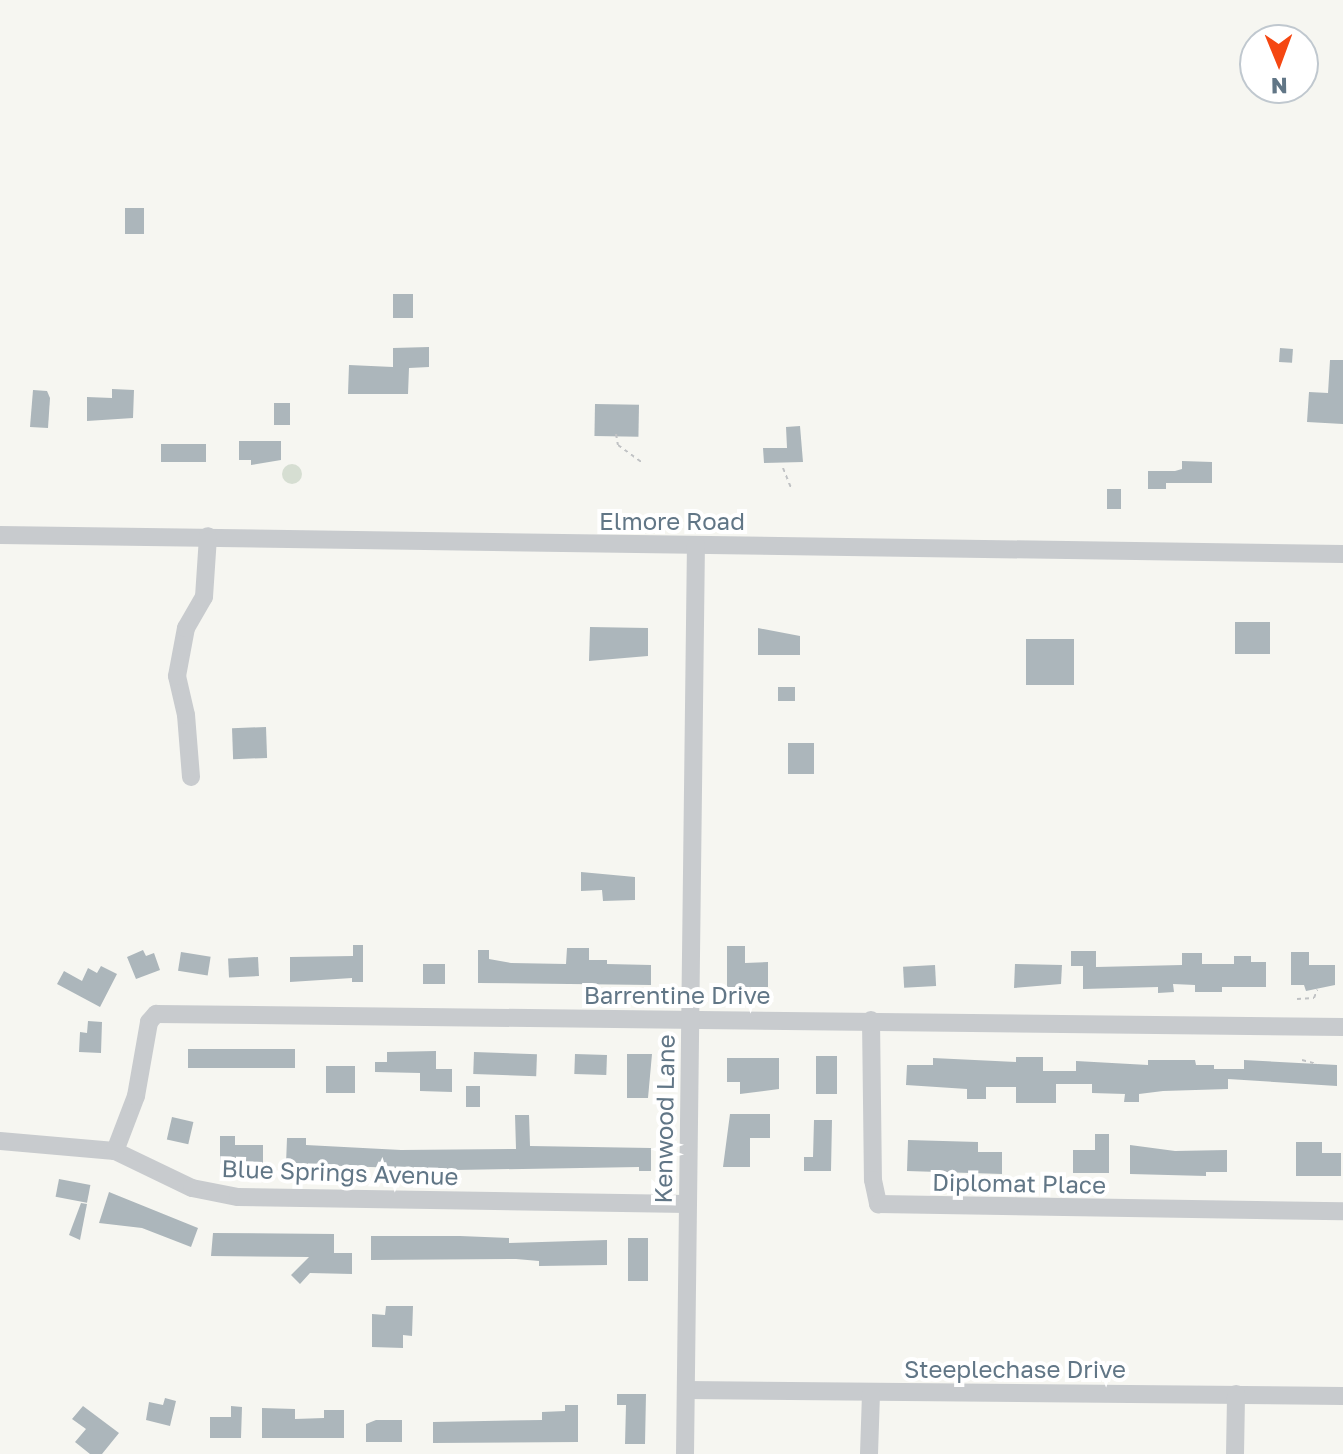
<!DOCTYPE html>
<style>
body{margin:0}
#map{position:relative;width:1343px;height:1454px;overflow:hidden;background:#f6f6f1;font-family:"Golos Text",sans-serif}
div>[style]{position:absolute}
.green>*{inset:0;background:#d6ded2}
.round{border-radius:50%}
.building>*{inset:0;background:#acb6bb;transform-origin:0 0}
.path>*{height:2px;margin-top:-1px;transform-origin:0;background:repeating-linear-gradient(90deg,#c0c2c4 0 4px,transparent 0 8px)}
.minor>*{height:18px;margin:-9px;padding:0 9px;transform-origin:9px;border-radius:9px;background:#c8cbce}
span{translate:-50% -50%;white-space:nowrap;text-align:center;line-height:1.15;-webkit-text-stroke:8px #fff;paint-order:stroke}
.street-label{font-size:24px;color:#617686}
.north{position:absolute;left:1239px;top:24px;width:80px;height:80px;box-sizing:border-box;background:#fff;border:2px solid #c0c8cf;border-radius:50%;rotate:179deg;font-size:22px;font-weight:700;line-height:32px;text-align:center;color:#617686}
.north::after{content:'';display:block;margin:auto;width:28px;height:36px;background:#f54712;clip-path:polygon(50% 0,100% 100%,50% 72%,0 100%)}
</style>
<div id="map">
<div class="green">
<i class="round" style="left:282px;top:464px;width:20px;height:20px"></i>
</div>
<div class="building">
<i style="left:125px;top:208px;width:19px;height:26px"></i>
<i style="left:393px;top:294px;width:20px;height:24px"></i>
<i style="clip-path:polygon(429px 347px,429px 367px,409px 368px,408px 394px,348px 394px,349px 365px,393px 367px,393px 348px)"></i>
<i style="left:1280px;top:348px;width:13px;height:14px;rotate:4deg"></i>
<i style="clip-path:polygon(1330px 360px,1343px 360px,1343px 424px,1307px 422px,1309px 392px,1328px 393px)"></i>
<i style="clip-path:polygon(112px 389px,134px 390px,133px 418px,87px 421px,87px 397px,112px 398px)"></i>
<i style="clip-path:polygon(33px 390px,47px 391px,50px 398px,48px 428px,30px 427px)"></i>
<i style="left:274px;top:403px;width:16px;height:22px"></i>
<i style="left:595px;top:404px;width:44px;height:32px;rotate:1deg"></i>
<i style="clip-path:polygon(800px 426px,803px 462px,764px 463px,763px 448px,787px 448px,786px 427px)"></i>
<i style="clip-path:polygon(239px 441px,281px 441px,281px 460px,251px 465px,251px 460px,239px 460px)"></i>
<i style="left:161px;top:444px;width:45px;height:18px"></i>
<i style="clip-path:polygon(1182px 461px,1212px 462px,1212px 483px,1166px 483px,1166px 489px,1148px 489px,1148px 471px,1175px 471px,1182px 469px)"></i>
<i style="left:1107px;top:489px;width:14px;height:20px"></i>
<i style="left:1235px;top:622px;width:35px;height:32px"></i>
<i style="clip-path:polygon(590px 627px,648px 628px,648px 656px,589px 661px)"></i>
<i style="clip-path:polygon(758px 628px,800px 636px,800px 655px,758px 655px)"></i>
<i style="left:1026px;top:639px;width:48px;height:46px"></i>
<i style="left:778px;top:687px;width:17px;height:14px"></i>
<i style="left:266px;top:727px;width:31px;height:34px;rotate:88deg"></i>
<i style="left:788px;top:743px;width:26px;height:31px"></i>
<i style="clip-path:polygon(581px 872px,635px 877px,635px 900px,603px 901px,602px 890px,581px 891px)"></i>
<i style="clip-path:polygon(353px 945px,363px 945px,363px 982px,352px 982px,352px 978px,290px 982px,290px 957px,353px 956px)"></i>
<i style="clip-path:polygon(727px 946px,745px 946px,745px 963px,768px 962px,768px 987px,727px 987px)"></i>
<i style="clip-path:polygon(567px 948px,589px 948px,589px 960px,607px 960px,607px 964px,651px 965px,651px 985px,478px 983px,478px 950px,489px 950px,489px 959px,511px 963px,566px 964px)"></i>
<i style="clip-path:polygon(143px 950px,146px 956px,154px 953px,160px 970px,136px 979px,127px 957px)"></i>
<i style="clip-path:polygon(1071px 951px,1096px 951px,1096px 967px,1182px 965px,1182px 953px,1202px 953px,1202px 964px,1234px 964px,1234px 956px,1251px 956px,1251px 962px,1266px 962px,1266px 987px,1222px 987px,1222px 992px,1195px 992px,1195px 985px,1173px 984px,1174px 992px,1158px 993px,1158px 987px,1083px 989px,1083px 966px,1071px 966px)"></i>
<i style="left:181px;top:952px;width:30px;height:19px;rotate:9deg"></i>
<i style="clip-path:polygon(1291px 952px,1309px 952px,1309px 965px,1335px 965px,1335px 985px,1306px 991px,1304px 985px,1291px 985px)"></i>
<i style="left:258px;top:957px;width:19px;height:30px;rotate:87deg"></i>
<i style="left:423px;top:964px;width:22px;height:20px"></i>
<i style="clip-path:polygon(1015px 964px,1062px 965px,1061px 984px,1014px 988px)"></i>
<i style="left:935px;top:965px;width:21px;height:32px;rotate:87deg"></i>
<i style="clip-path:polygon(101px 966px,117px 974px,100px 1007px,57px 984px,64px 971px,82px 981px,88px 968px,97px 973px)"></i>
<i style="clip-path:polygon(88px 1021px,102px 1022px,101px 1053px,79px 1052px,80px 1032px,87px 1033px)"></i>
<i style="left:188px;top:1049px;width:107px;height:19px"></i>
<i style="clip-path:polygon(436px 1051px,436px 1069px,452px 1069px,452px 1092px,420px 1091px,420px 1073px,375px 1072px,375px 1062px,387px 1062px,387px 1052px)"></i>
<i style="left:474px;top:1052px;width:63px;height:22px;rotate:2deg"></i>
<i style="left:575px;top:1054px;width:32px;height:20px;rotate:2deg"></i>
<i style="clip-path:polygon(652px 1054px,648px 1098px,627px 1098px,627px 1054px)"></i>
<i style="left:816px;top:1056px;width:21px;height:38px"></i>
<i style="clip-path:polygon(1016px 1057px,1043px 1057px,1043px 1071px,1076px 1071px,1076px 1061px,1148px 1065px,1148px 1060px,1195px 1060px,1196px 1065px,1214px 1065px,1214px 1069px,1244px 1069px,1244px 1060px,1337px 1065px,1337px 1086px,1228px 1079px,1228px 1089px,1163px 1091px,1139px 1094px,1139px 1102px,1124px 1102px,1125px 1094px,1092px 1093px,1092px 1084px,1056px 1084px,1056px 1103px,1016px 1103px,1016px 1087px,986px 1087px,986px 1099px,967px 1099px,967px 1089px,906px 1085px,907px 1065px,933px 1065px,933px 1058px,1016px 1062px)"></i>
<i style="clip-path:polygon(727px 1058px,779px 1058px,779px 1089px,740px 1094px,740px 1082px,727px 1082px)"></i>
<i style="left:326px;top:1066px;width:29px;height:27px"></i>
<i style="left:466px;top:1086px;width:14px;height:21px"></i>
<i style="clip-path:polygon(730px 1114px,770px 1114px,770px 1138px,750px 1138px,750px 1167px,723px 1167px)"></i>
<i style="clip-path:polygon(515px 1115px,529px 1115px,530px 1146px,651px 1148px,651px 1171px,639px 1171px,639px 1167px,455px 1170px,286px 1164px,287px 1138px,306px 1138px,306px 1145px,401px 1150px,516px 1149px)"></i>
<i style="left:172px;top:1117px;width:22px;height:23px;rotate:13deg"></i>
<i style="clip-path:polygon(814px 1120px,832px 1120px,831px 1171px,804px 1171px,804px 1157px,813px 1157px)"></i>
<i style="clip-path:polygon(1095px 1134px,1109px 1134px,1109px 1173px,1073px 1173px,1073px 1150px,1095px 1150px)"></i>
<i style="clip-path:polygon(220px 1136px,235px 1136px,235px 1145px,263px 1145px,263px 1164px,220px 1164px)"></i>
<i style="clip-path:polygon(908px 1140px,978px 1142px,978px 1152px,1002px 1152px,1002px 1174px,907px 1171px)"></i>
<i style="clip-path:polygon(1296px 1142px,1322px 1142px,1322px 1153px,1341px 1153px,1341px 1176px,1296px 1176px)"></i>
<i style="clip-path:polygon(1130px 1145px,1175px 1151px,1227px 1150px,1227px 1172px,1206px 1172px,1206px 1176px,1130px 1174px)"></i>
<i style="left:59px;top:1179px;width:32px;height:18px;rotate:11deg"></i>
<i style="clip-path:polygon(109px 1192px,198px 1228px,191px 1247px,142px 1228px,99px 1223px)"></i>
<i style="clip-path:polygon(81px 1203px,87px 1204px,80px 1240px,69px 1235px)"></i>
<i style="clip-path:polygon(213px 1233px,334px 1234px,334px 1253px,352px 1253px,352px 1274px,310px 1273px,300px 1284px,291px 1275px,309px 1257px,211px 1256px)"></i>
<i style="clip-path:polygon(371px 1236px,460px 1236px,509px 1238px,509px 1243px,607px 1240px,607px 1265px,539px 1266px,539px 1261px,516px 1259px,371px 1260px)"></i>
<i style="left:628px;top:1238px;width:20px;height:43px"></i>
<i style="clip-path:polygon(386px 1306px,413px 1306px,412px 1336px,403px 1335px,403px 1348px,372px 1347px,372px 1314px,385px 1315px)"></i>
<i style="clip-path:polygon(617px 1394px,646px 1394px,645px 1444px,625px 1444px,626px 1405px,617px 1405px)"></i>
<i style="clip-path:polygon(165px 1398px,176px 1401px,170px 1426px,146px 1420px,149px 1402px,163px 1405px)"></i>
<i style="clip-path:polygon(565px 1405px,578px 1405px,578px 1442px,433px 1443px,433px 1422px,542px 1420px,542px 1412px,565px 1411px)"></i>
<i style="clip-path:polygon(83px 1406px,119px 1433px,102px 1454px,90px 1454px,75px 1442px,86px 1429px,72px 1419px)"></i>
<i style="clip-path:polygon(231px 1406px,242px 1407px,241px 1438px,210px 1438px,210px 1417px,231px 1417px)"></i>
<i style="clip-path:polygon(262px 1408px,295px 1409px,295px 1419px,324px 1418px,324px 1410px,344px 1410px,344px 1438px,262px 1438px)"></i>
<i style="clip-path:polygon(376px 1420px,402px 1420px,402px 1442px,366px 1442px,366px 1424px)"></i>
</div>
<div class="path">
<i style="left:616px;top:434px;width:11px;rotate:80deg"></i>
<i style="left:618px;top:445px;width:31px;rotate:36deg"></i>
<i style="left:783px;top:468px;width:22px;rotate:68deg"></i>
<i style="left:1297px;top:999px;width:17px;rotate:-3deg"></i>
<i style="left:1314px;top:998px;width:9px;rotate:-69deg"></i>
<i style="left:1302px;top:1060px;width:16px;rotate:15deg"></i>
</div>
<div class="minor">
<i style="left:0;top:535px;width:1343px;rotate:0.81deg"></i>
<i style="left:191px;top:777px;width:62px;rotate:-94.6deg"></i>
<i style="left:186px;top:715px;width:40px;rotate:-103deg"></i>
<i style="left:177px;top:676px;width:49px;rotate:-79.4deg"></i>
<i style="left:186px;top:628px;width:36px;rotate:-60deg"></i>
<i style="left:204px;top:597px;width:61px;rotate:-86.2deg"></i>
<i style="left:871px;top:1020px;width:160px;rotate:89.3deg"></i>
<i style="left:873px;top:1180px;width:25px;rotate:78deg"></i>
<i style="left:878px;top:1204px;width:465px;rotate:0.9deg"></i>
<i style="left:0;top:1141px;width:115px;rotate:5deg"></i>
<i style="left:115px;top:1151px;width:85px;rotate:25.7deg"></i>
<i style="left:192px;top:1188px;width:47px;rotate:11.1deg"></i>
<i style="left:238px;top:1197px;width:449px;rotate:0.9deg"></i>
<i style="left:115px;top:1151px;width:59px;rotate:-69.1deg"></i>
<i style="left:136px;top:1096px;width:75px;rotate:-80deg"></i>
<i style="left:149px;top:1022px;width:11px;rotate:-49deg"></i>
<i style="left:156px;top:1014px;width:1187px;rotate:0.63deg"></i>
<i style="left:686px;top:1390px;width:657px;rotate:0.52deg"></i>
<i style="left:685px;top:1454px;width:909px;rotate:-89.31deg"></i>
<i style="left:869px;top:1454px;width:61px;rotate:-88.1deg"></i>
<i style="left:1235px;top:1454px;width:60px;rotate:-89deg"></i>
</div>
<div class="street-label">
<span style="left:672px;top:521px">Elmore Road</span>
<span style="left:677px;top:995px">Barrentine Drive</span>
<span style="left:664px;top:1119px;rotate:-89deg">Kenwood Lane</span>
<span style="left:340px;top:1172px;rotate:2deg">Blue Springs Avenue</span>
<span style="left:1019px;top:1183px;rotate:1deg">Diplomat Place</span>
<span style="left:1015px;top:1369px">Steeplechase Drive</span>
</div>
<div class="north">N</div>
</div>
